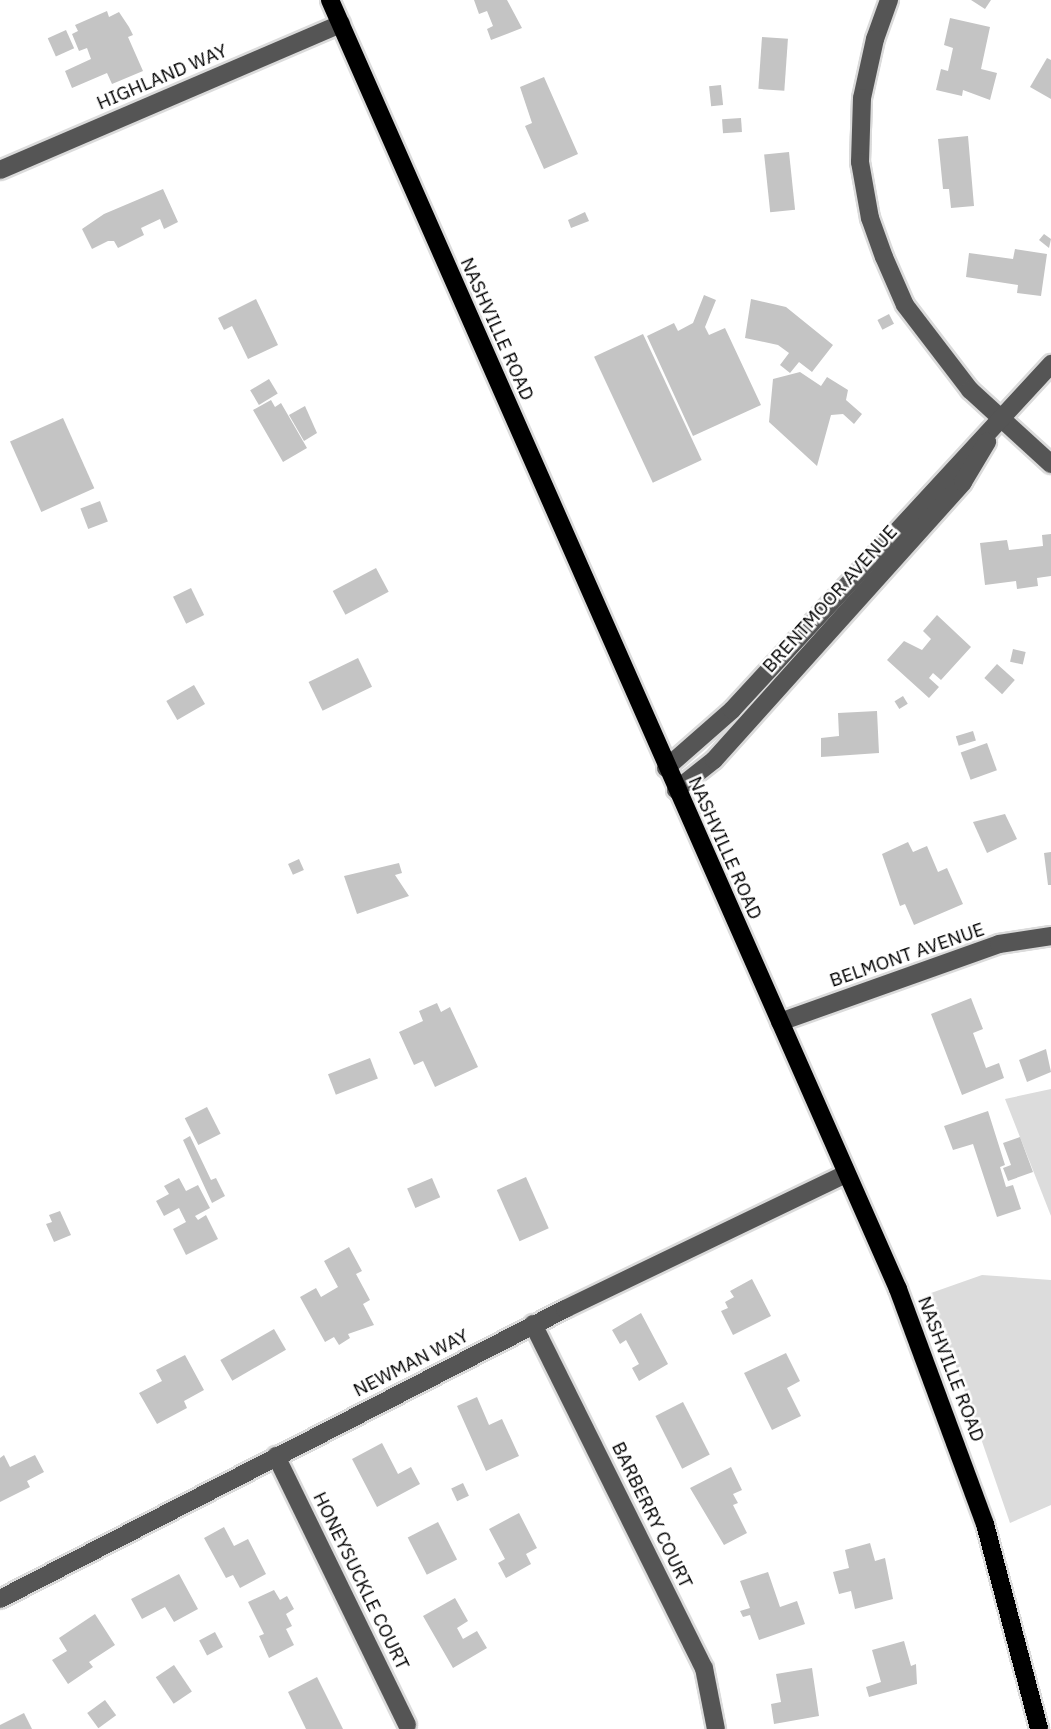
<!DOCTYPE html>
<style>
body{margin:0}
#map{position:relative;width:1051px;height:1729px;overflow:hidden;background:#fff;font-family:"IBM Plex Sans",sans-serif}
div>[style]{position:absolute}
.green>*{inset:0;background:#dcdcdc}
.building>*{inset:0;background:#c4c4c4;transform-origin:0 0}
.roads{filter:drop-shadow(2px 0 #dbdbdb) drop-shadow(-2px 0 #dbdbdb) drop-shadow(0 2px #dbdbdb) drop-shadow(0 -2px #dbdbdb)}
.minor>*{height:18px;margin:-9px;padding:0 9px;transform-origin:9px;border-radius:9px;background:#555}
.major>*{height:18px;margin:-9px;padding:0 9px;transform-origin:9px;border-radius:9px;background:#000}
span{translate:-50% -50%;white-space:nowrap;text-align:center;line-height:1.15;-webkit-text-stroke:5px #fff;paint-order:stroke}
.street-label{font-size:19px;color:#000}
</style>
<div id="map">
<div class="green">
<i style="clip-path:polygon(1051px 1089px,1051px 1216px,1005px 1099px)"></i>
<i style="clip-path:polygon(982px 1275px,1051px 1280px,1051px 1505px,1010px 1523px,931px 1293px)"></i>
</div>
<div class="building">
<i style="clip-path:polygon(474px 0,507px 0,522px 28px,491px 40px,487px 29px,493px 26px,487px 11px,479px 14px)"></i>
<i style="clip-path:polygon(971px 0,991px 0,985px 9px)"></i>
<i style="clip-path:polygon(107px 11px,109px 17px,119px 12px,129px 27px,133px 35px,128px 37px,143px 71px,112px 84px,107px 73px,72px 88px,65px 71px,91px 59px,87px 48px,79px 51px,72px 34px,78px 31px,75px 25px)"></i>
<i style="clip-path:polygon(950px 18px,990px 27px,981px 69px,997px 73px,990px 100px,963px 90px,962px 96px,936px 90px,941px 69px,948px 71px,953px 48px,944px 45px)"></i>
<i style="left:66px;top:30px;width:20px;height:20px;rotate:66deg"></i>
<i style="left:762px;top:37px;width:26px;height:52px;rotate:4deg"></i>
<i style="clip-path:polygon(1047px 58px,1051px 60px,1051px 99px,1030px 87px)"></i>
<i style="clip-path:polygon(544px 77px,578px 154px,544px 169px,525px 126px,532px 123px,520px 87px)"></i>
<i style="left:721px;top:85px;width:20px;height:12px;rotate:84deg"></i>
<i style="left:741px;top:118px;width:14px;height:19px;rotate:86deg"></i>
<i style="clip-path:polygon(968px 136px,974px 206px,951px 208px,949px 189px,943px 189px,938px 139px)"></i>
<i style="left:789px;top:152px;width:58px;height:25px;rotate:84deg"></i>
<i style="clip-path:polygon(163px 189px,178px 222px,164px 229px,160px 219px,141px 228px,144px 235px,118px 248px,114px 241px,108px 241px,92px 249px,82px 229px,104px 214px)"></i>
<i style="clip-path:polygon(585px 212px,589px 221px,571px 228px,568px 220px)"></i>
<i style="clip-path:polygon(1044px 234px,1051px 239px,1049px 248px,1039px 240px)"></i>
<i style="clip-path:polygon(1015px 249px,1047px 254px,1041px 296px,1017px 293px,1018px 285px,966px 277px,969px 253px,1013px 259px)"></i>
<i style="clip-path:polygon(704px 295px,716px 300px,705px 327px,709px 335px,725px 328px,761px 405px,693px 436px,647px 336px,674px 323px,678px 331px,693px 323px)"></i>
<i style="clip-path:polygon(256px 299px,278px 345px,248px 359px,232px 326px,224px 330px,218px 318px)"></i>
<i style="clip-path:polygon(751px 299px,786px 307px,833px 345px,812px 372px,799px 362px,790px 373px,780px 365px,789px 353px,778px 345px,745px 338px)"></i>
<i style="left:889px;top:314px;width:11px;height:13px;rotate:63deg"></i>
<i style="left:643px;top:334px;width:139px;height:54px;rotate:65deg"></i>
<i style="clip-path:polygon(800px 372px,821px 386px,827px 377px,848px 390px,846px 400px,862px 414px,854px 424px,843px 414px,831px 415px,817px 466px,769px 422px,773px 379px)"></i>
<i style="left:269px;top:379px;width:17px;height:22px;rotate:59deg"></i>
<i style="clip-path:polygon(271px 400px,275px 407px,281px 403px,307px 448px,283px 462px,253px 410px)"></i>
<i style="clip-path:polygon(305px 406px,317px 433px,304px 441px,289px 415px)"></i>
<i style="left:63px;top:418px;width:77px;height:58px;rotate:66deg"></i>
<i style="left:100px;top:501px;width:22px;height:21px;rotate:69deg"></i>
<i style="clip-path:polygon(1051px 534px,1051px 576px,1037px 578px,1038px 586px,1017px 589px,1016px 581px,985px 585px,980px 543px,1007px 540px,1009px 550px,1043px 546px,1042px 535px)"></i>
<i style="left:376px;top:568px;width:27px;height:49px;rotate:62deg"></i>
<i style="left:191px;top:588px;width:30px;height:20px;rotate:64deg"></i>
<i style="clip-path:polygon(937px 615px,971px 647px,941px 680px,933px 673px,929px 678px,939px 687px,929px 698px,887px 660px,904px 641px,922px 650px,931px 639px,923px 631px)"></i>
<i style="left:1013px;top:649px;width:13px;height:13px;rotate:13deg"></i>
<i style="left:358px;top:658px;width:32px;height:55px;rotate:64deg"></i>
<i style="left:997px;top:664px;width:24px;height:19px;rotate:42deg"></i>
<i style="left:194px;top:685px;width:22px;height:32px;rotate:60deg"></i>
<i style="left:903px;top:696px;width:9px;height:10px;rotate:58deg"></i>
<i style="clip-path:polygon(877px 711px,879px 753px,821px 757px,821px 738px,839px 736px,838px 713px)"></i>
<i style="left:973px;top:731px;width:10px;height:18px;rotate:73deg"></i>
<i style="left:987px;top:743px;width:29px;height:28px;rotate:70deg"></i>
<i style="clip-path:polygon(1005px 814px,1017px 839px,987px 853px,973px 822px)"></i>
<i style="clip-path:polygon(908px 842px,913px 852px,927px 846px,938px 872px,947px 868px,963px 904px,914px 925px,905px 904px,900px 906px,882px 854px)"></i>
<i style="clip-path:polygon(1051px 852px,1051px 885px,1048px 885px,1044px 853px)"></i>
<i style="left:299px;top:859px;width:12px;height:12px;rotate:66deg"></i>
<i style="clip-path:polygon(399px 863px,402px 873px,395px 875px,409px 896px,357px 914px,344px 876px)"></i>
<i style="clip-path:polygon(971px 998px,983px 1029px,973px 1033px,986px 1068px,999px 1063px,1004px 1078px,962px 1095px,931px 1014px)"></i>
<i style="clip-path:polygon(437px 1003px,441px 1012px,450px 1007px,478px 1067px,435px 1087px,423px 1061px,414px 1065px,399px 1032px,423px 1021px,419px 1011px)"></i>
<i style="clip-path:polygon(1046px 1049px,1051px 1072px,1027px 1082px,1019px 1060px)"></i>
<i style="left:370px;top:1058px;width:22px;height:45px;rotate:69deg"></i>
<i style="left:207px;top:1107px;width:30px;height:25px;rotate:63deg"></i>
<i style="clip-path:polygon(988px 1111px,1005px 1165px,1000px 1167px,1006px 1187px,1013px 1185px,1021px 1209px,997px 1217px,973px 1144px,953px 1150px,944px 1126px)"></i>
<i style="clip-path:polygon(190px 1136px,211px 1180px,216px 1178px,225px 1196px,212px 1203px,183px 1140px)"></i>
<i style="clip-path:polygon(1020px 1137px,1033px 1172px,1008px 1181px,1003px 1168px,1011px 1165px,1003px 1143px)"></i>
<i style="left:526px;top:1177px;width:56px;height:32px;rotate:66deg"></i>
<i style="clip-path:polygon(179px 1178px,186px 1191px,198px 1185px,210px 1208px,195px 1216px,198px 1220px,206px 1215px,218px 1239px,186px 1255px,173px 1229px,186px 1222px,179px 1208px,164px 1216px,156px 1201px,169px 1194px,164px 1186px)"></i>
<i style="left:432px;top:1178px;width:21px;height:27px;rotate:67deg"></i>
<i style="clip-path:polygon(60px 1211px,71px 1235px,54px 1242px,46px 1224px,52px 1222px,49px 1215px)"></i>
<i style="clip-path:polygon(349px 1247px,362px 1271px,356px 1274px,370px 1300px,363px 1304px,374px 1325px,348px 1334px,350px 1338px,339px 1345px,334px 1337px,325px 1342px,300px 1297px,316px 1288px,321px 1297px,338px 1287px,324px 1261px)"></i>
<i style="clip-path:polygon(752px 1279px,771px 1316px,733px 1335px,721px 1311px,728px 1308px,725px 1302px,734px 1297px,730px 1291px)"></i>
<i style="clip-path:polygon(641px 1313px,668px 1364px,639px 1381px,632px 1368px,639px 1364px,626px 1340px,620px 1344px,612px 1330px)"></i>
<i style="left:274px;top:1329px;width:24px;height:62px;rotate:60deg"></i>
<i style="clip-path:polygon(786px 1353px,800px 1381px,787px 1388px,801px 1416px,772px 1430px,744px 1373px)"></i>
<i style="clip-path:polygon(185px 1355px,204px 1390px,184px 1401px,187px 1408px,157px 1424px,139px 1393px,162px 1381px,156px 1370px)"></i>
<i style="clip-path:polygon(477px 1397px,489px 1425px,502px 1419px,519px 1456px,486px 1471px,457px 1406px)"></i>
<i style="left:683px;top:1402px;width:59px;height:31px;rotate:63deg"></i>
<i style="clip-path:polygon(382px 1443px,398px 1474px,411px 1467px,420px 1484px,377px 1507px,352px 1459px)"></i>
<i style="clip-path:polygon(4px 1455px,10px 1467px,35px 1455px,44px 1472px,27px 1481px,30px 1487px,0 1502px,0 1458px)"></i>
<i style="clip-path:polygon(731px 1467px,742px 1490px,733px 1494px,738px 1503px,733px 1505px,747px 1533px,724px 1545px,690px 1488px)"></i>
<i style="left:463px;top:1483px;width:14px;height:13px;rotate:65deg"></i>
<i style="clip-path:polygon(519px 1513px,537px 1548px,526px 1554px,531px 1564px,506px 1578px,498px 1563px,505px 1559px,489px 1529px)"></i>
<i style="left:438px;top:1522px;width:42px;height:34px;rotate:63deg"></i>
<i style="clip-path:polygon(224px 1527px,234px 1546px,248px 1539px,266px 1574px,240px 1588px,233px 1575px,226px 1578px,204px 1538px)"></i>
<i style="clip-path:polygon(870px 1543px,875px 1561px,885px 1558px,893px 1599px,855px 1609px,851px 1591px,839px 1594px,833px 1572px,849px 1568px,845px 1550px)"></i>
<i style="clip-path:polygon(768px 1572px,780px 1607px,797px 1601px,805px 1624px,759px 1640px,750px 1615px,743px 1617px,740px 1611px,750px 1608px,740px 1581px)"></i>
<i style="clip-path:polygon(179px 1574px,198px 1609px,174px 1622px,165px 1607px,142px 1619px,131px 1599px)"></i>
<i style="clip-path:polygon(274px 1590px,280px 1600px,287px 1596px,294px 1609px,286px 1614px,292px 1626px,286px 1629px,294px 1645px,269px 1658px,259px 1636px,264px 1634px,248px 1602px)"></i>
<i style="clip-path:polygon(455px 1598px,468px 1621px,457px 1628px,463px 1639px,477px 1631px,487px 1648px,453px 1668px,423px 1616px)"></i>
<i style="clip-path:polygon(95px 1614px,115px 1645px,89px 1662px,93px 1667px,68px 1684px,52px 1660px,67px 1651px,59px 1638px)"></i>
<i style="left:215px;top:1632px;width:17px;height:18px;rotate:62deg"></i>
<i style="clip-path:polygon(904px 1641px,911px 1666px,916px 1664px,917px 1684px,869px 1697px,866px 1687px,881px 1682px,872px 1650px)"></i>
<i style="left:174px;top:1665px;width:32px;height:22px;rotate:56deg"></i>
<i style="clip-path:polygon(812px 1668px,819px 1716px,774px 1724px,771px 1704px,781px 1702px,776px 1674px)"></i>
<i style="clip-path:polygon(317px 1677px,343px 1729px,306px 1729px,288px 1692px)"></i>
<i style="left:105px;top:1700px;width:19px;height:22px;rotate:54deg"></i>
<i style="clip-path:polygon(24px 1713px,32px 1729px,0 1729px,0 1725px)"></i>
</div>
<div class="roads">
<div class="minor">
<i style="left:889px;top:0;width:41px;rotate:109.7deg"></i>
<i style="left:875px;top:39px;width:60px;rotate:102.4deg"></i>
<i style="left:862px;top:98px;width:64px;rotate:91.8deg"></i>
<i style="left:860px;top:162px;width:57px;rotate:79.9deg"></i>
<i style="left:870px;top:218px;width:41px;rotate:70.3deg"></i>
<i style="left:884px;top:257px;width:52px;rotate:66.4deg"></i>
<i style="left:905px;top:305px;width:107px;rotate:52.6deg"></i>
<i style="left:970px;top:390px;width:110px;rotate:42.4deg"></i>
<i style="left:0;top:170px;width:371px;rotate:-23.2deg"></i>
<i style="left:666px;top:768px;width:88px;rotate:-41.3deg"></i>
<i style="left:732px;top:710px;width:471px;rotate:-47.3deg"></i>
<i style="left:676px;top:790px;width:48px;rotate:-38.3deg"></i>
<i style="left:714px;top:760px;width:373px;rotate:-48.1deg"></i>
<i style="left:963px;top:482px;width:47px;rotate:-59deg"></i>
<i style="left:780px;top:1022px;width:232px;rotate:-19.6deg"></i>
<i style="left:999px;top:944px;width:53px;rotate:-8.7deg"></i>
<i style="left:533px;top:1324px;width:384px;rotate:63.6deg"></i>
<i style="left:704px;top:1668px;width:62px;rotate:78.9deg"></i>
<i style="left:276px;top:1456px;width:299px;rotate:64deg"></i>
<i style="left:0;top:1599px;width:635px;rotate:-27.17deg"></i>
<i style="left:565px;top:1309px;width:311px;rotate:-25.7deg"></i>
</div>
<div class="major">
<i style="left:330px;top:0;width:1409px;rotate:66.22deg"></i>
<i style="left:898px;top:1289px;width:251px;rotate:69.7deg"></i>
<i style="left:985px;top:1524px;width:212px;rotate:75.2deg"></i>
</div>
</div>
<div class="street-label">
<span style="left:162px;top:77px;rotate:-23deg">HIGHLAND WAY</span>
<span style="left:497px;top:329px;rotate:66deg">NASHVILLE ROAD</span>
<span style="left:830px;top:599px;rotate:-48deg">BRENTMOOR AVENUE</span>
<span style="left:725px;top:848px;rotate:66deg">NASHVILLE ROAD</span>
<span style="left:907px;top:955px;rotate:-19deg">BELMONT AVENUE</span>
<span style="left:411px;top:1363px;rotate:-27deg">NEWMAN WAY</span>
<span style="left:951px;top:1369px;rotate:69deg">NASHVILLE ROAD</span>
<span style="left:652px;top:1515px;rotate:64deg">BARBERRY COURT</span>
<span style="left:361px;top:1581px;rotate:64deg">HONEYSUCKLE COURT</span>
</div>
</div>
